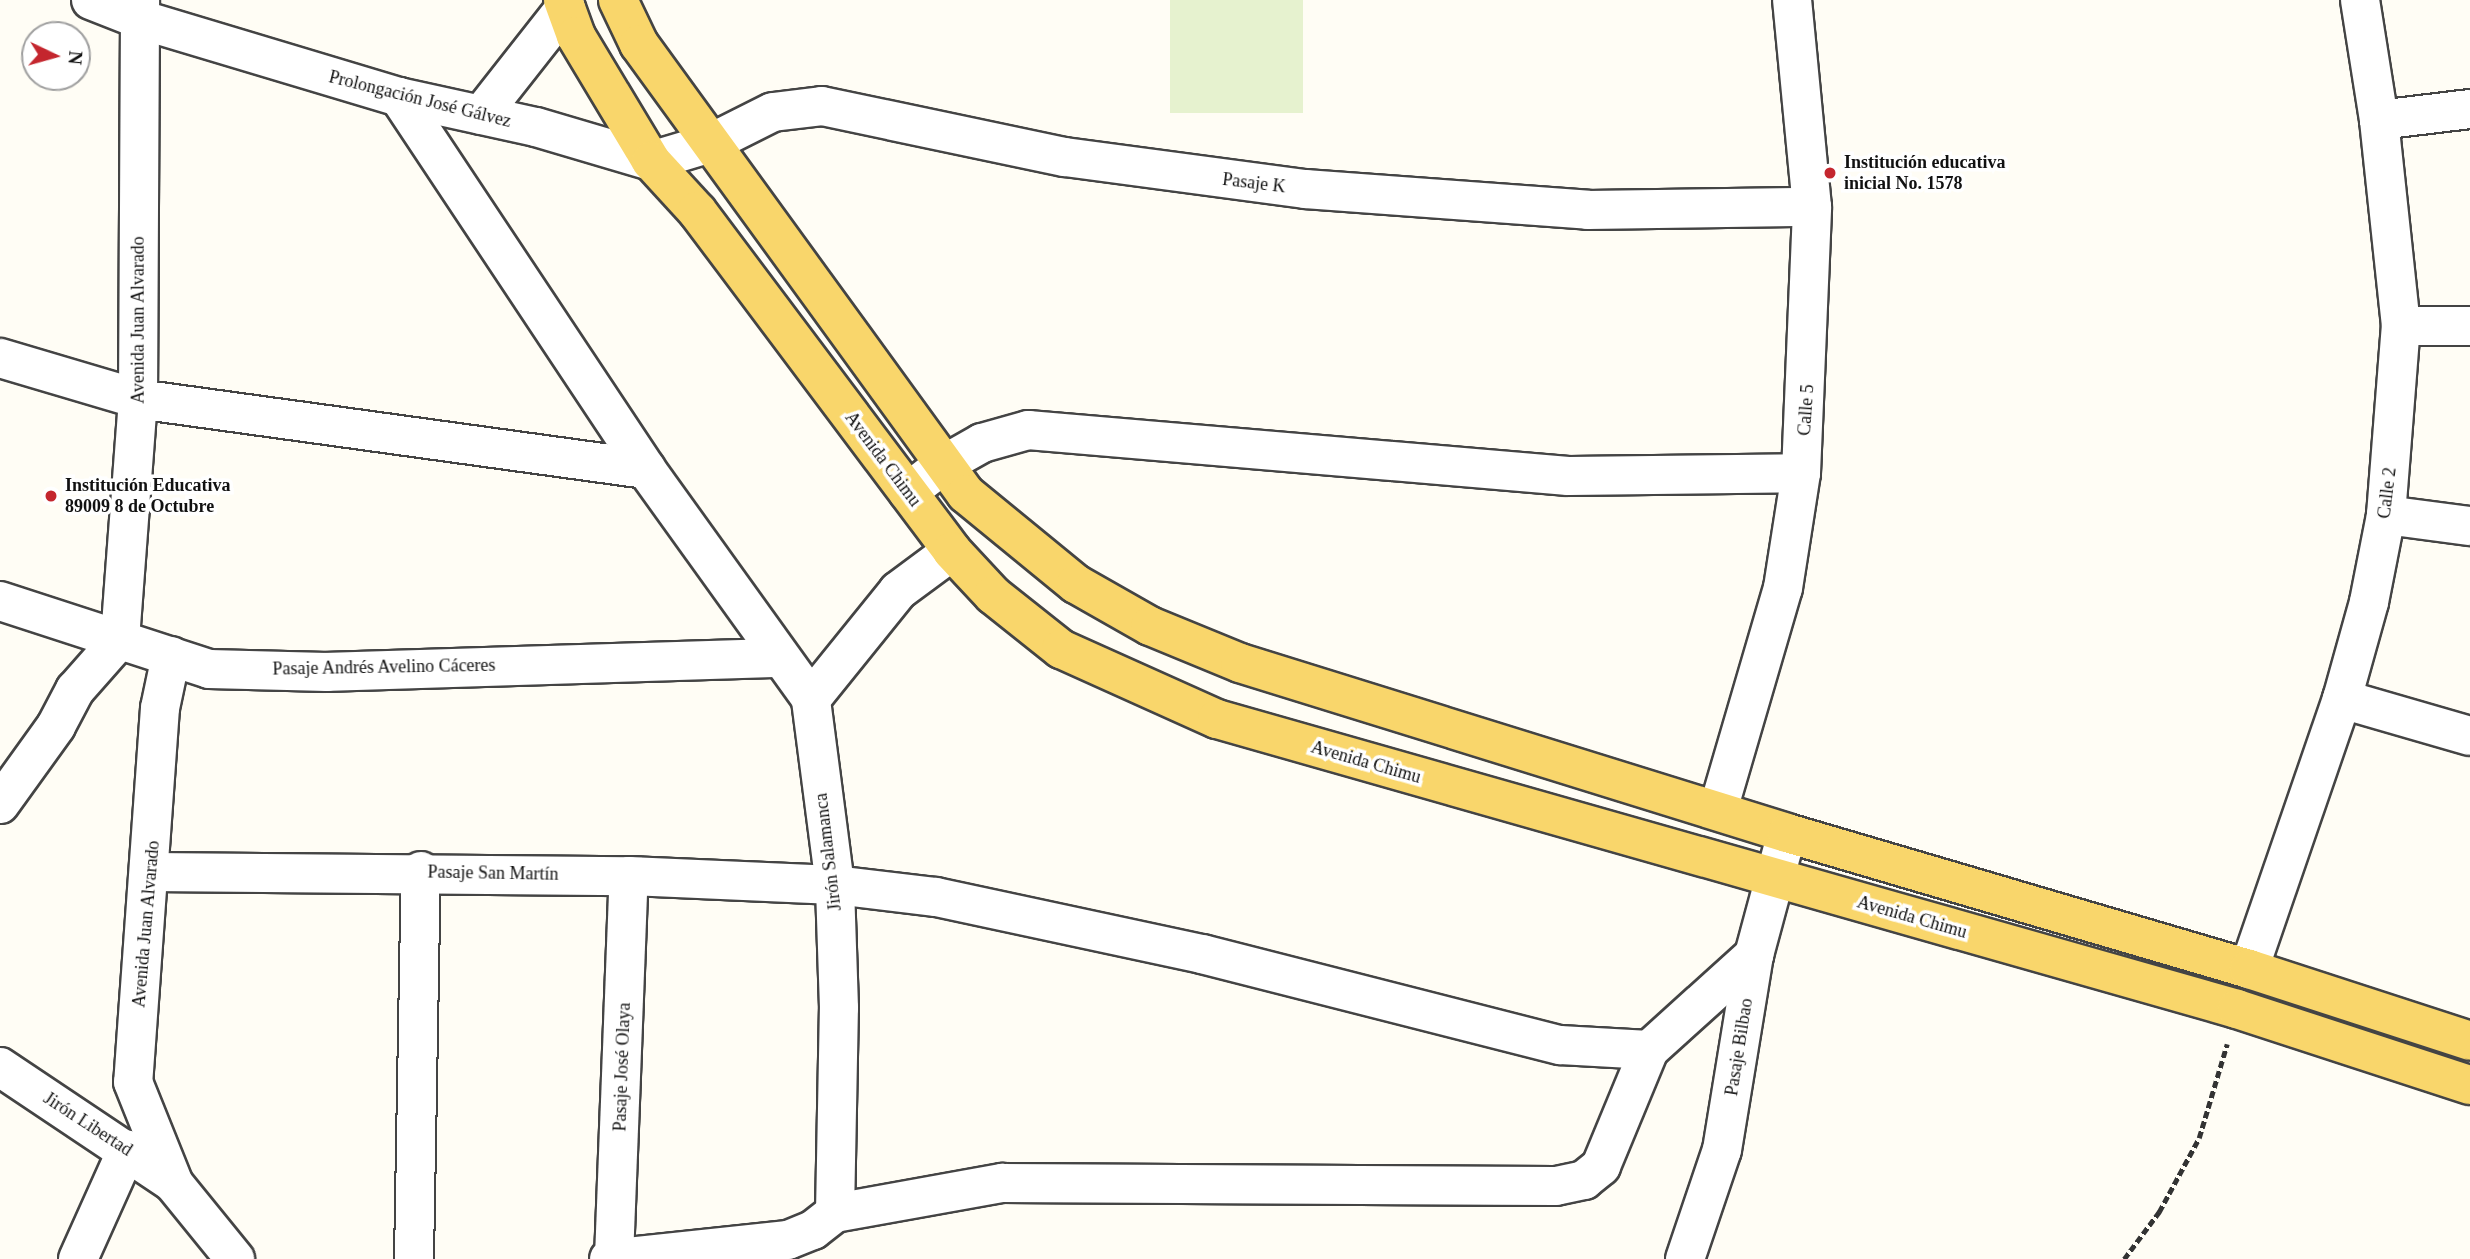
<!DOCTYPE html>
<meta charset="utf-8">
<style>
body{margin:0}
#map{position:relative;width:2470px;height:1259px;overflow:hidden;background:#fffdf5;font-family:"Times New Roman",serif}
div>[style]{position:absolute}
.pitch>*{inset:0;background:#e6f2cf;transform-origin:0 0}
.path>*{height:4.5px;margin-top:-2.25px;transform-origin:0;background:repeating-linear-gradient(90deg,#333 0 7px,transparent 0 10.5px)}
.roads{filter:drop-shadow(2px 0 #444) drop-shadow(-2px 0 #444) drop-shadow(0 2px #444) drop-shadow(0 -2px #444)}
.minor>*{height:38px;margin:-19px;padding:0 19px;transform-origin:19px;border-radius:19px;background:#fff}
.major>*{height:38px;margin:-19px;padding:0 19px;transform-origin:19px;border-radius:19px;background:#f9d66b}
.dots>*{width:19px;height:19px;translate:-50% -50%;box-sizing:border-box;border:4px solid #fff;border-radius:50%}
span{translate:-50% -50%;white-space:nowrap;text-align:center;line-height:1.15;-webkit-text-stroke:7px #fff;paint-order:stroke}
.street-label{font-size:18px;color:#111}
.poi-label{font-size:18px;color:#111;font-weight:700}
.left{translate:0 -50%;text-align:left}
.north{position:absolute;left:21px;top:21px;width:70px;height:70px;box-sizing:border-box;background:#fff;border:2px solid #a0a0a0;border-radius:50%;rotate:95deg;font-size:19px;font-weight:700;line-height:28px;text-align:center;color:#111}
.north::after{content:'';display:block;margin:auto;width:24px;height:32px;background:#c4262e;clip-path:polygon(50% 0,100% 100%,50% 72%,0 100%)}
</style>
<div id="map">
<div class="pitch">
<i style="left:1170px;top:0;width:133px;height:113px"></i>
</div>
<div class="path">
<i style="left:2124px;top:1259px;width:59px;rotate:-53.3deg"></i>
<i style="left:2159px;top:1212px;width:84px;rotate:-61.6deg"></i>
<i style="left:2199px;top:1138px;width:98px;rotate:-73.4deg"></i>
</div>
<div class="roads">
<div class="minor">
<i style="left:91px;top:0;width:52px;rotate:21.6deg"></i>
<i style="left:139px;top:19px;width:271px;rotate:16.7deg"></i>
<i style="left:399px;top:97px;width:140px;rotate:12.4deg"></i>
<i style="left:536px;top:127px;width:120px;rotate:16.5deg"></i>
<i style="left:651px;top:161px;width:63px;rotate:-16.7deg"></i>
<i style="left:711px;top:143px;width:69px;rotate:-26.6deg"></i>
<i style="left:773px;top:112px;width:49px;rotate:-7deg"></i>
<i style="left:822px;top:106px;width:248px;rotate:11.9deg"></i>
<i style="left:1065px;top:157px;width:242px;rotate:7.6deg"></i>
<i style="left:1305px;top:189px;width:284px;rotate:4.2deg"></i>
<i style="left:1588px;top:210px;width:224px;rotate:-0.8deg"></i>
<i style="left:399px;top:97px;width:447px;rotate:56.4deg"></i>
<i style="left:646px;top:469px;width:283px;rotate:54.3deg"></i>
<i style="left:481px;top:115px;width:137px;rotate:-51.8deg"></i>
<i style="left:2379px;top:120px;width:92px;rotate:-6.9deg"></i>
<i style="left:2401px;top:326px;width:69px"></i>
<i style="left:0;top:358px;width:144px;rotate:16.5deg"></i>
<i style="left:138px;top:399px;width:513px;rotate:7.85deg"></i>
<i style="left:908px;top:492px;width:44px;rotate:-37.6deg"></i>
<i style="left:943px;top:465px;width:45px;rotate:-29.4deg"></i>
<i style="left:982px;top:443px;width:48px;rotate:-15.8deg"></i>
<i style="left:1028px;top:430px;width:542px;rotate:4.87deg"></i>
<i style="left:1568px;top:476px;width:233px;rotate:-0.7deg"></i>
<i style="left:2386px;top:515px;width:85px;rotate:7.5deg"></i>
<i style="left:0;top:601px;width:220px;rotate:18deg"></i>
<i style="left:209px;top:669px;width:118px;rotate:1.5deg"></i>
<i style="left:327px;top:672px;width:452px;rotate:-1.8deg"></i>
<i style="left:171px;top:656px;width:53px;rotate:101.9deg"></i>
<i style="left:160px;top:708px;width:375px;rotate:94.1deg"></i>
<i style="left:133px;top:1082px;width:110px;rotate:68.1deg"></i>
<i style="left:174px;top:1184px;width:97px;rotate:50.9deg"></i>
<i style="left:2342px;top:699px;width:133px;rotate:16.1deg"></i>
<i style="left:0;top:804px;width:96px;rotate:-54.3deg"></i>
<i style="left:56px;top:726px;width:41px;rotate:-62.2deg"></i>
<i style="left:75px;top:690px;width:68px;rotate:-48.6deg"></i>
<i style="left:120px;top:639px;width:241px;rotate:-85.7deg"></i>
<i style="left:138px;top:399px;width:399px;rotate:-89.7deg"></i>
<i style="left:1718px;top:810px;width:231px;rotate:-73.7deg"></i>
<i style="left:1783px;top:588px;width:116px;rotate:-81.1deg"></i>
<i style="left:1801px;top:473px;width:266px;rotate:-87.6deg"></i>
<i style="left:1812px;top:207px;width:208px;rotate:-95.5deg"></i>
<i style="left:151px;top:872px;width:478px;rotate:0.5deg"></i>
<i style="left:629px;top:876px;width:206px;rotate:2.5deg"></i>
<i style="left:835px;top:885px;width:102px;rotate:6.8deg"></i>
<i style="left:936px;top:897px;width:272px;rotate:12.1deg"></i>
<i style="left:1202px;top:954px;width:369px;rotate:14.3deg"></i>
<i style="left:1560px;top:1045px;width:89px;rotate:3.2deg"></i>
<i style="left:1649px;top:1050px;width:142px;rotate:-42.1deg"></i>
<i style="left:2249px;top:969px;width:286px;rotate:-71deg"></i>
<i style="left:2342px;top:699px;width:101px;rotate:-74.4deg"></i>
<i style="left:2369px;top:602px;width:89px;rotate:-78.9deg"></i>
<i style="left:2386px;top:515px;width:190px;rotate:-85.5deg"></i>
<i style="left:2401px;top:326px;width:207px;rotate:-96.1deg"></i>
<i style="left:2379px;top:120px;width:121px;rotate:-99deg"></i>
<i style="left:0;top:1067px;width:205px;rotate:33.8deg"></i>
<i style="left:835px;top:1213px;width:205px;rotate:-88.9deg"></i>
<i style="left:839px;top:1008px;width:123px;rotate:-91.9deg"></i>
<i style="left:835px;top:885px;width:188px;rotate:-97.4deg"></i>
<i style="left:811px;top:699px;width:139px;rotate:-51.1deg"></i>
<i style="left:898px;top:591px;width:67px;rotate:-36.5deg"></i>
<i style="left:614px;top:1258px;width:382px;rotate:-87.8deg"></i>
<i style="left:78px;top:1259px;width:120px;rotate:-65.8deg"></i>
<i style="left:414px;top:1259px;width:388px;rotate:-89deg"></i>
<i style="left:609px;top:1259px;width:180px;rotate:-6.1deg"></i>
<i style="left:788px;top:1240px;width:27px;rotate:-22deg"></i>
<i style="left:813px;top:1230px;width:28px;rotate:-38deg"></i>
<i style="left:835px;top:1213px;width:170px;rotate:-10.2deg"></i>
<i style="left:1002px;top:1183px;width:554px;rotate:0.31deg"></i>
<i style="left:1556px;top:1186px;width:29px;rotate:-12deg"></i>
<i style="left:1584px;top:1180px;width:22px;rotate:-39deg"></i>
<i style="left:1601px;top:1166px;width:126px;rotate:-67.5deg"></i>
<i style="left:1685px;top:1259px;width:115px;rotate:-71.3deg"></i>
<i style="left:1722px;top:1150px;width:198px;rotate:-80.7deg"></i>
<i style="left:1754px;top:955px;width:126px;rotate:-74.9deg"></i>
</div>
<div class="major">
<i style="left:563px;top:0;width:38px;rotate:70deg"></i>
<i style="left:576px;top:36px;width:146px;rotate:59deg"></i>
<i style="left:651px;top:161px;width:68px;rotate:47.4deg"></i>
<i style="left:697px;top:211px;width:425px;rotate:53.1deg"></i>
<i style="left:952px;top:551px;width:60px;rotate:47deg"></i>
<i style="left:993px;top:595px;width:87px;rotate:38.5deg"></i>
<i style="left:1061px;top:649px;width:171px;rotate:24.2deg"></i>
<i style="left:1217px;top:719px;width:1060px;rotate:15.87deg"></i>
<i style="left:2237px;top:1009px;width:245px;rotate:18.1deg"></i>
<i style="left:618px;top:0;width:49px;rotate:64.5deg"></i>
<i style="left:639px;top:44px;width:556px;rotate:54deg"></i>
<i style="left:966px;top:494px;width:142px;rotate:39.3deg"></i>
<i style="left:1076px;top:584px;width:85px;rotate:29.6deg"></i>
<i style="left:1150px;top:626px;width:97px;rotate:22.3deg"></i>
<i style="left:1240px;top:663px;width:573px;rotate:17.26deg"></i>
<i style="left:1787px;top:833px;width:482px;rotate:16.4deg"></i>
<i style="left:2249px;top:969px;width:232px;rotate:18deg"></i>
</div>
</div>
<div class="dots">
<i style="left:1830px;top:173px;background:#c4262e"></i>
<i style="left:51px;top:496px;background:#c4262e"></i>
</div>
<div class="street-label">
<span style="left:420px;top:99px;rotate:14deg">Prolongación José Gálvez</span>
<span style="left:1254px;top:183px;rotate:7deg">Pasaje K</span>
<span style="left:138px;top:320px;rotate:-90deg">Avenida Juan Alvarado</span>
<span style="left:1806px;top:410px;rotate:-86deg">Calle 5</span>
<span style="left:883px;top:459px;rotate:53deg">Avenida Chimu</span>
<span style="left:2387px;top:493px;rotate:-83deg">Calle 2</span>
<span style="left:384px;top:667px;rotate:-1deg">Pasaje Andrés Avelino Cáceres</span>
<span style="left:1366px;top:762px;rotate:16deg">Avenida Chimu</span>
<span style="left:828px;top:852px;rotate:-97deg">Jirón Salamanca</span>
<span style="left:493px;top:873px;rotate:1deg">Pasaje San Martín</span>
<span style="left:1912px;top:917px;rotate:16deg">Avenida Chimu</span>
<span style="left:146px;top:924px;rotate:-85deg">Avenida Juan Alvarado</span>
<span style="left:1739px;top:1047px;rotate:-81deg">Pasaje Bilbao</span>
<span style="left:622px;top:1067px;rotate:-88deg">Pasaje José Olaya</span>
<span style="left:88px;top:1124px;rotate:33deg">Jirón Libertad</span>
</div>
<div class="poi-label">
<span class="left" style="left:1844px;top:173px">Institución educativa<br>inicial No. 1578</span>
<span class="left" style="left:65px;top:496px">Institución Educativa<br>89009 8 de Octubre</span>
</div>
<div class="north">N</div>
</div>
